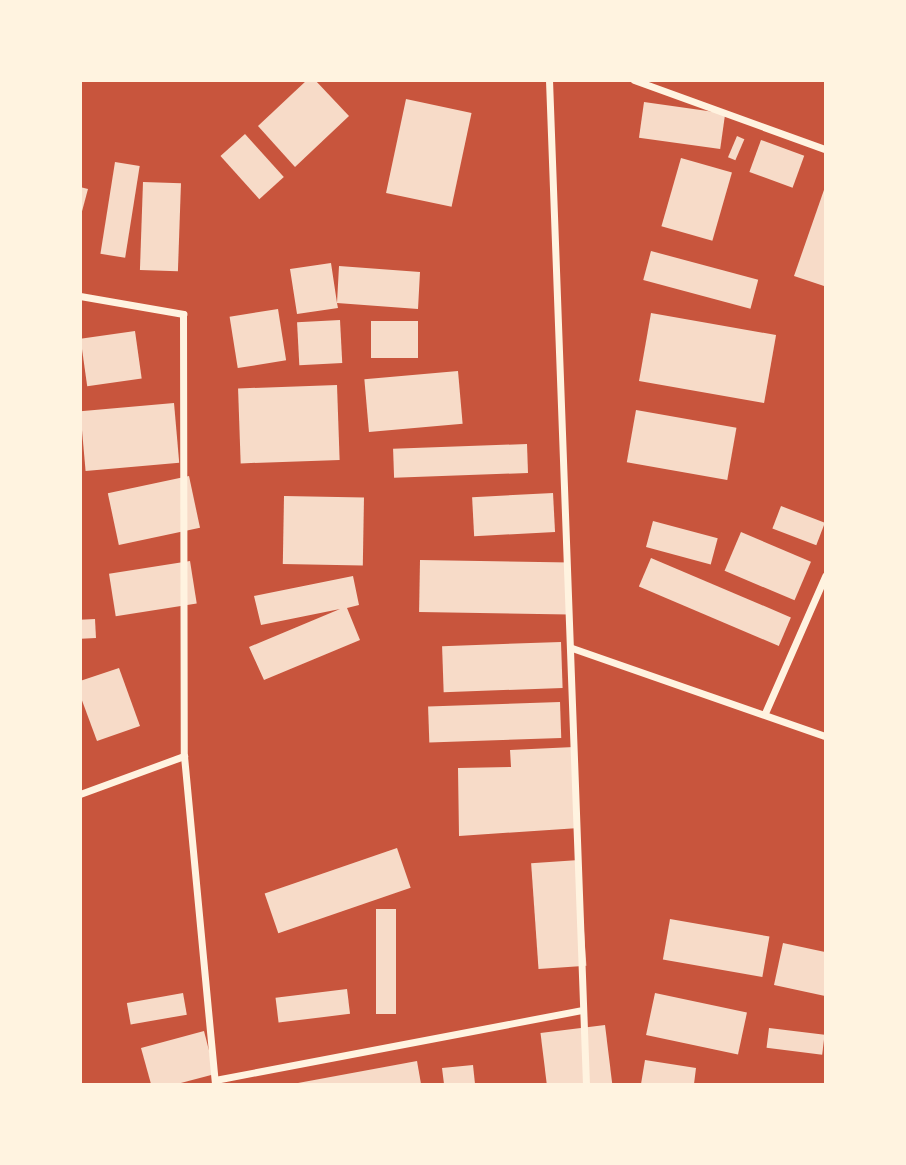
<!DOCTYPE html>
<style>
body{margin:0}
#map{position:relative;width:906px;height:1165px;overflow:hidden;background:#c8553d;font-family:"PT Serif",serif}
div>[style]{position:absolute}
.building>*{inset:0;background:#f7dbc8;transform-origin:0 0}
.minor>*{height:7px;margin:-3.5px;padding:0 3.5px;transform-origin:3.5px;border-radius:3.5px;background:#fff3e0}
span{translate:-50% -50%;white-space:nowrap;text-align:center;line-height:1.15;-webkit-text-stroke:7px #fff3e0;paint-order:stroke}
.frame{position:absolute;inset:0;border:82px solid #fff3e0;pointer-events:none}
</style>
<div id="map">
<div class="building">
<i style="clip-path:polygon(307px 80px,315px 80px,349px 116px,295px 167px,258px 126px)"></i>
<i style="left:406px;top:99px;width:67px;height:96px;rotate:12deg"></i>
<i style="left:644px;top:102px;width:82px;height:36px;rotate:8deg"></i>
<i style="left:245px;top:134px;width:58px;height:33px;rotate:48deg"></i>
<i style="left:737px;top:136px;width:8px;height:23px;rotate:23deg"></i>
<i style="left:761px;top:140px;width:46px;height:34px;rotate:20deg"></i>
<i style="left:681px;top:158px;width:53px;height:71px;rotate:16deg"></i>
<i style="left:115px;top:162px;width:25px;height:93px;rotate:9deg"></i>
<i style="left:143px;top:182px;width:38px;height:88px;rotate:2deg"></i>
<i style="clip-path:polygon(80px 187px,88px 189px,81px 215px,80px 214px)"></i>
<i style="clip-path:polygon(825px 187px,825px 282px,824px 286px,794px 276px)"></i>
<i style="left:651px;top:251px;width:111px;height:30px;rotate:15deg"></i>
<i style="clip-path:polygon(331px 263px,337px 303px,339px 266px,420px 272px,418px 309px,337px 303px,338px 308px,297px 314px,290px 269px)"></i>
<i style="left:278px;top:309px;width:52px;height:49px;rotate:81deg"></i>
<i style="left:651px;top:313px;width:127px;height:69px;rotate:10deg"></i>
<i style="left:340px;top:320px;width:43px;height:43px;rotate:87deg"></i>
<i style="left:371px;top:321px;width:47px;height:37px"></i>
<i style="left:135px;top:331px;width:48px;height:55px;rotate:82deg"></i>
<i style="left:458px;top:371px;width:53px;height:94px;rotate:85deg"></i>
<i style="left:337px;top:385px;width:75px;height:99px;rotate:88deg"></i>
<i style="left:174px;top:403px;width:60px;height:94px;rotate:85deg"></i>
<i style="left:636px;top:410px;width:102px;height:53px;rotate:10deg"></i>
<i style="left:527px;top:444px;width:29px;height:134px;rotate:88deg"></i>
<i style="left:189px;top:476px;width:53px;height:83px;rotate:78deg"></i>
<i style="left:553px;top:493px;width:39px;height:81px;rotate:87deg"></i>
<i style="left:284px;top:496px;width:80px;height:68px;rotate:1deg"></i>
<i style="left:781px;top:506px;width:47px;height:24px;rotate:21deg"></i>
<i style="left:653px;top:521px;width:67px;height:27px;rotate:15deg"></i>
<i style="left:741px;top:532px;width:76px;height:42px;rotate:23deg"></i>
<i style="left:651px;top:558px;width:152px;height:31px;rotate:23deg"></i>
<i style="left:420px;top:560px;width:150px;height:52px;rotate:1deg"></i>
<i style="left:190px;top:561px;width:43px;height:82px;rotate:81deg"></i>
<i style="clip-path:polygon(353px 576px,359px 605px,347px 608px,360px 640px,264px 680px,249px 647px,340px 609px,261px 625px,254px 596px)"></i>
<i style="left:95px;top:619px;width:19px;height:15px;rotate:87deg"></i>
<i style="left:561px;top:642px;width:46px;height:119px;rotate:88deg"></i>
<i style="clip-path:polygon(119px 668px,140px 726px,97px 741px,80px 695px,80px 681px)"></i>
<i style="left:560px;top:702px;width:36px;height:132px;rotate:88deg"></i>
<i style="clip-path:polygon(574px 747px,579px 828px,459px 836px,458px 768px,511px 767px,510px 750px)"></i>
<i style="left:397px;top:848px;width:42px;height:140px;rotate:71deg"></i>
<i style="left:579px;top:860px;width:106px;height:48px;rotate:86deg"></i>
<i style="left:376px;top:909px;width:20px;height:105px"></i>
<i style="left:670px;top:919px;width:101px;height:41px;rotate:10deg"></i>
<i style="clip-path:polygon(783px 943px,825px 952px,825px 996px,774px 985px)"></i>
<i style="left:347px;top:989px;width:25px;height:72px;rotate:83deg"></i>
<i style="left:183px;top:993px;width:22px;height:57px;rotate:80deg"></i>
<i style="left:655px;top:993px;width:94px;height:43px;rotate:12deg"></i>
<i style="left:605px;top:1025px;width:59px;height:65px;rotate:83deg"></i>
<i style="left:769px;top:1028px;width:56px;height:20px;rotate:7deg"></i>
<i style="clip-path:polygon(204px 1031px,215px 1074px,177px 1084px,151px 1084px,141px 1048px)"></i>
<i style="clip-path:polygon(645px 1060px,696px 1068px,694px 1084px,641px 1084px)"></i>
<i style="clip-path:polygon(417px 1061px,421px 1084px,298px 1084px,298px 1083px)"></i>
<i style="clip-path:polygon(473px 1065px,475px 1084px,444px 1084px,442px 1068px)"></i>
</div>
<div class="minor">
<i style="left:549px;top:80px;width:1005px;rotate:87.89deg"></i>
<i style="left:634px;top:80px;width:203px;rotate:19.9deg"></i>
<i style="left:80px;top:296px;width:105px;rotate:9.9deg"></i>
<i style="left:183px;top:314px;width:442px;rotate:89.9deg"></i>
<i style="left:184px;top:756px;width:329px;rotate:84.6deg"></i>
<i style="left:572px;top:648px;width:268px;rotate:19.2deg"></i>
<i style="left:765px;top:713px;width:150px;rotate:-66.3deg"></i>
<i style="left:80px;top:794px;width:111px;rotate:-20.1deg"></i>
<i style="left:215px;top:1080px;width:373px;rotate:-10.8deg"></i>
</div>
<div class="frame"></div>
</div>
